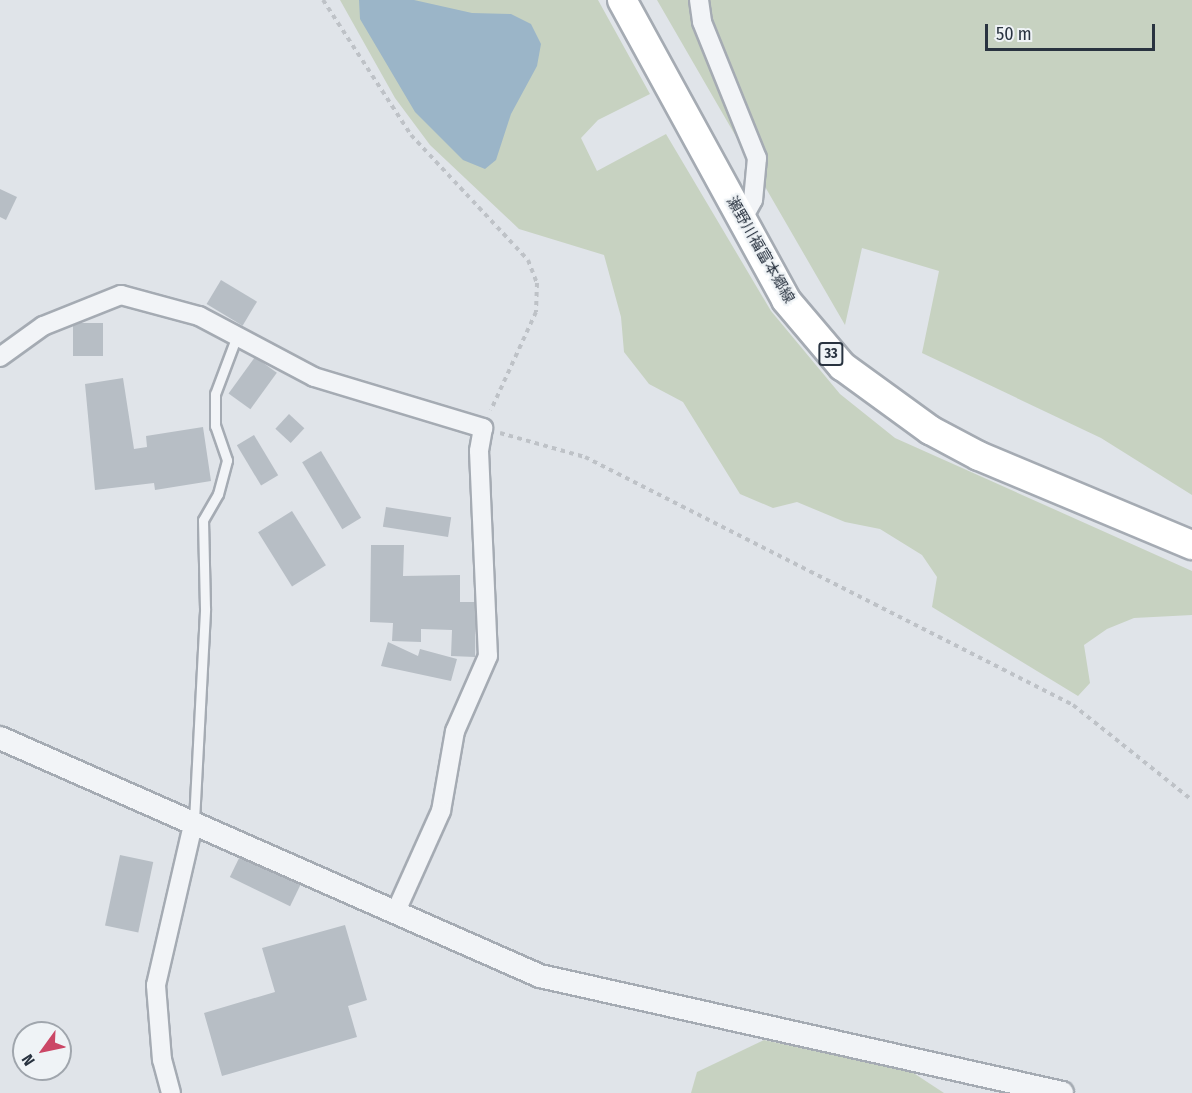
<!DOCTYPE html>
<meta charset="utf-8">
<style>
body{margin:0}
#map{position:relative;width:1192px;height:1093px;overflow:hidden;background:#e0e4e9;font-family:"Fira Sans Condensed","Noto Sans JP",sans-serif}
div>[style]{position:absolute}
.green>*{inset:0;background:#c7d2c1}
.water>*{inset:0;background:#9bb5c8}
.building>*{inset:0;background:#b7bec5;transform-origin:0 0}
.path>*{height:4px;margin-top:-2px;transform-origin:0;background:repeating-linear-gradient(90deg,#bec2c7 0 4.5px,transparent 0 9px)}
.roads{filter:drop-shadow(2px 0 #a5abb3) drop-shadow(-2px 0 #a5abb3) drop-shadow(0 2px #a5abb3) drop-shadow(0 -2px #a5abb3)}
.service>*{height:9px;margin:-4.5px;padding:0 4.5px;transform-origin:4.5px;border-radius:4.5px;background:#f2f4f7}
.minor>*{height:18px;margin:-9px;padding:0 9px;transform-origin:9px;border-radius:9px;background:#f2f4f7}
.tertiary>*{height:22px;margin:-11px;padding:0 11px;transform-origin:11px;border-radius:11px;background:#f2f4f7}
.primary>*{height:28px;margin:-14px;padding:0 14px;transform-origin:14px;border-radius:14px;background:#fff}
span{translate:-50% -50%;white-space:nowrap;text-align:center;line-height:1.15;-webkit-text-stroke:4.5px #eff3f6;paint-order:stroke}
.shield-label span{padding:2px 4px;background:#eff3f6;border:2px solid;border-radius:4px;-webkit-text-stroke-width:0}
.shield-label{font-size:14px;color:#293340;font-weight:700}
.street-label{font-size:15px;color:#293340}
.north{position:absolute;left:12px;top:1021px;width:60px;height:60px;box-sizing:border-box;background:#eff3f6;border:2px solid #a0a6ad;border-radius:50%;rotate:237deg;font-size:16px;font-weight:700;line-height:24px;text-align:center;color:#293340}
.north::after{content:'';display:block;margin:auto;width:21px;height:27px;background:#cb4766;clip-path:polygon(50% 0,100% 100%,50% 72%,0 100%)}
.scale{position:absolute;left:985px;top:24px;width:170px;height:27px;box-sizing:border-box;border:3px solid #293340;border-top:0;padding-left:8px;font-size:18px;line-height:21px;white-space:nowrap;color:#293340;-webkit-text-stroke:4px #eff3f6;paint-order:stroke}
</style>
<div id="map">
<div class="green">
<i style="clip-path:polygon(340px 0,598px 0,650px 94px,598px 120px,581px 138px,597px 171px,666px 134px,771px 311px,840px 394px,895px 438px,1192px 571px,1192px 615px,1134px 618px,1107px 629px,1084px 645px,1090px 683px,1078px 696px,932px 607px,937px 577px,922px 555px,880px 529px,845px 522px,797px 502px,773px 508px,740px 494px,683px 402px,649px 384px,624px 352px,621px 317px,604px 255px,519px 229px,430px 145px,395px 98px)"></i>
<i style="clip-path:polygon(657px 0,1192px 0,1192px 495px,1101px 438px,922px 353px,939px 271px,862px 248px,845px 325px)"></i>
<i style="clip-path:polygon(764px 1040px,912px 1072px,944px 1093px,691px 1093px,697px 1072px)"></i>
</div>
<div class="water">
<i style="clip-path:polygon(359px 0,414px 0,472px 13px,511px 14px,531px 24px,541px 44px,537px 66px,511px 114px,496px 160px,485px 169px,463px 160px,415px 112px,360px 19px)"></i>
</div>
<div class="building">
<i style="clip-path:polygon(0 189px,17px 197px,6px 220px,0 217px)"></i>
<i style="left:221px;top:280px;width:42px;height:28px;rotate:31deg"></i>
<i style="left:73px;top:323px;width:30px;height:33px"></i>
<i style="left:255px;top:357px;width:27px;height:45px;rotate:36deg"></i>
<i style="clip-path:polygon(123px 378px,134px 449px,147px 447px,146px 436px,203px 427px,211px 481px,155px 490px,154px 483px,95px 490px,85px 384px)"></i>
<i style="left:289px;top:414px;width:21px;height:20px;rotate:43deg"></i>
<i style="left:254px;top:435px;width:47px;height:20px;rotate:59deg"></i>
<i style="left:321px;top:451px;width:78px;height:22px;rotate:59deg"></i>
<i style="left:386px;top:507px;width:66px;height:20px;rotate:9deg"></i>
<i style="left:292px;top:511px;width:64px;height:40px;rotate:58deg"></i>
<i style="clip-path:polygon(371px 545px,404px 545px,403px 576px,460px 575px,460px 602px,476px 602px,475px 657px,451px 656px,452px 630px,421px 629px,421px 642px,392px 641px,393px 623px,370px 622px)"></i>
<i style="clip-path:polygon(388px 642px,418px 656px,420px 649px,457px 659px,451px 681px,381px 666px)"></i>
<i style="left:243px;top:850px;width:67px;height:30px;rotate:26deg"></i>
<i style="left:120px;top:855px;width:34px;height:72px;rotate:12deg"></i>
<i style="clip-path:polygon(345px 925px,367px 1000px,348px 1006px,357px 1037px,222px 1076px,204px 1013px,275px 992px,262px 948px)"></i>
</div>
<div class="path">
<i style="left:323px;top:0;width:161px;rotate:56.9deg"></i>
<i style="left:411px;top:135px;width:171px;rotate:46.9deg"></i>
<i style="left:528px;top:260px;width:25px;rotate:69deg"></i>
<i style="left:537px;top:283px;width:29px;rotate:92deg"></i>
<i style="left:536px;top:312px;width:108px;rotate:114.7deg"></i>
<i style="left:500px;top:433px;width:88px;rotate:15.8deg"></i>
<i style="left:585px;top:457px;width:547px;rotate:26.94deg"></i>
<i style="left:1073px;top:705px;width:152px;rotate:38.6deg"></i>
</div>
<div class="roads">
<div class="service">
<i style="left:194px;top:821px;width:213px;rotate:-87deg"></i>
<i style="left:205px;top:608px;width:88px;rotate:-91.3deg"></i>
<i style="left:203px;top:520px;width:30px;rotate:-60deg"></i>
<i style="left:218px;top:494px;width:35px;rotate:-75deg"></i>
<i style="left:227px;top:460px;width:36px;rotate:-109deg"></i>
<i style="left:215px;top:426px;width:32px;rotate:-90deg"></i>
<i style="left:215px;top:394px;width:60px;rotate:-69.4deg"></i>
</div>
<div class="minor">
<i style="left:699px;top:0;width:22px;rotate:82deg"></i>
<i style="left:702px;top:22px;width:147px;rotate:68deg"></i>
<i style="left:757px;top:158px;width:42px;rotate:95.4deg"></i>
<i style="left:753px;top:200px;width:23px;rotate:119deg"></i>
<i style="left:0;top:357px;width:53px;rotate:-35.8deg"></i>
<i style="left:43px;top:326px;width:84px;rotate:-21.7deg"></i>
<i style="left:121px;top:295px;width:81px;rotate:15.1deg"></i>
<i style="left:199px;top:316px;width:130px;rotate:27.9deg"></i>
<i style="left:314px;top:377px;width:177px;rotate:16.8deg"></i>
<i style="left:483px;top:428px;width:23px;rotate:100deg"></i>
<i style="left:479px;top:451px;width:205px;rotate:87.5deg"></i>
<i style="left:488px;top:656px;width:82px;rotate:113.7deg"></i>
<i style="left:455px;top:731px;width:81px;rotate:99.9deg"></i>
<i style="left:441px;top:811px;width:110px;rotate:114.2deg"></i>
<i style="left:171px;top:1093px;width:34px;rotate:-105deg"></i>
<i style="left:162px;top:1060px;width:75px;rotate:-94.6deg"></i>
<i style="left:156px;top:985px;width:168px;rotate:-77deg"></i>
</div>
<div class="tertiary">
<i style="left:0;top:738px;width:590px;rotate:23.79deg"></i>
<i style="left:540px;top:976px;width:535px;rotate:12.63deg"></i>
</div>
<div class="primary">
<i style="left:622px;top:0;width:342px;rotate:61.3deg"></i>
<i style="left:786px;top:300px;width:87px;rotate:49.7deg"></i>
<i style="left:842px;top:366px;width:109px;rotate:36deg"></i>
<i style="left:930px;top:430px;width:55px;rotate:28deg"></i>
<i style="left:979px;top:456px;width:231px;rotate:22.7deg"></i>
</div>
</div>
<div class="shield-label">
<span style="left:831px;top:354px">33</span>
</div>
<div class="street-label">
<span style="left:760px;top:250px;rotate:60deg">瀬野川福富本郷線</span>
</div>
<div class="north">N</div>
<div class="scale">50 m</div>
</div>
